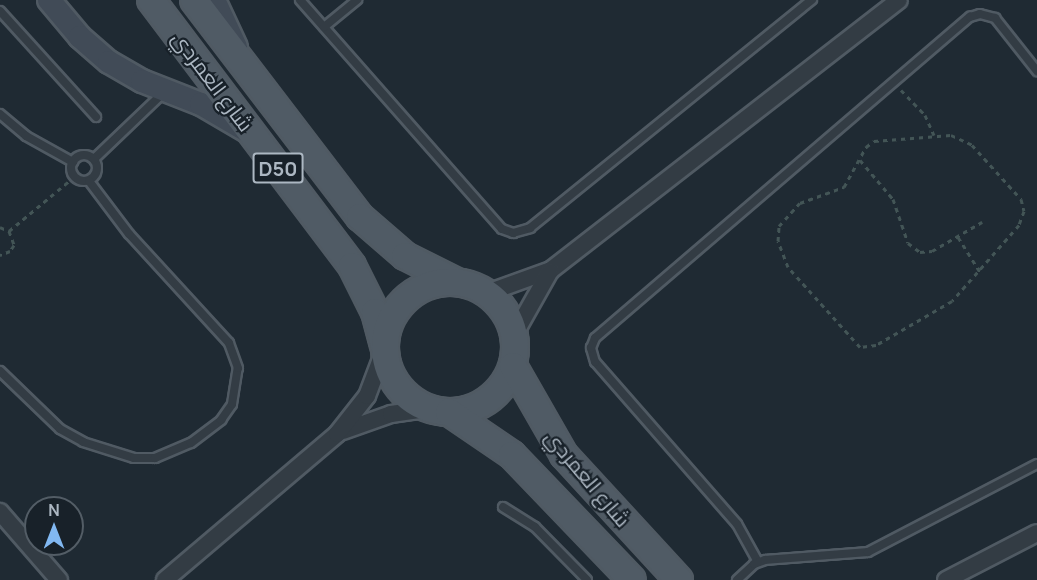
<!DOCTYPE html>
<meta charset="utf-8">
<style>
body{margin:0}
#map{position:relative;width:1037px;height:580px;overflow:hidden;background:#1f2a33;font-family:Manrope,Cairo,sans-serif}
div>[style]{position:absolute}
.path>*{height:3px;margin-top:-1.5px;transform-origin:0;background:repeating-linear-gradient(90deg,#435556 0 4.5px,transparent 0 9px)}
.roads{filter:drop-shadow(2px 0 #505a63) drop-shadow(-2px 0 #505a63) drop-shadow(0 2px #505a63) drop-shadow(0 -2px #505a63)}
.lane>*{height:8px;margin:-4px;padding:0 4px;transform-origin:4px;border-radius:4px;background:#333c44}
.lane>.ring{margin:-4px;padding:0;box-sizing:content-box;background:none;border:8px solid #333c44;border-radius:50%}
.street>*{height:16px;margin:-8px;padding:0 8px;transform-origin:8px;border-radius:8px;background:#333c44}
.secondary>*{height:22px;margin:-11px;padding:0 11px;transform-origin:11px;border-radius:11px;background:#414b57}
.primary>*{height:26px;margin:-13px;padding:0 13px;transform-origin:13px;border-radius:13px;background:#505b65}
.primary>.ring{margin:-13px;padding:0;box-sizing:content-box;background:none;border:26px solid #505b65;border-radius:50%}
span{translate:-50% -50%;white-space:nowrap;text-align:center;line-height:1.15;-webkit-text-stroke:4.5px #182129;paint-order:stroke}
.shield-label span{padding:2px 4px;background:#182129;border:2px solid;border-radius:4px;-webkit-text-stroke-width:0}
.shield-label{font-size:20px;color:#acb7c2;font-weight:700}
.street-label{font-size:21px;color:#acb7c2}
.north{position:absolute;left:24px;top:496px;width:60px;height:60px;box-sizing:border-box;background:#182129;border:2px solid #535d66;border-radius:50%;rotate:0deg;font-size:16px;font-weight:700;line-height:24px;text-align:center;color:#acb7c2}
.north::after{content:'';display:block;margin:auto;width:21px;height:27px;background:#81b8f2;clip-path:polygon(50% 0,100% 100%,50% 72%,0 100%)}
</style>
<div id="map">
<div class="path">
<i style="left:901px;top:90px;width:35px;rotate:46deg"></i>
<i style="left:925px;top:115px;width:22px;rotate:66deg"></i>
<i style="left:951px;top:135px;width:23px;rotate:25deg"></i>
<i style="left:972px;top:145px;width:73px;rotate:47.8deg"></i>
<i style="left:1021px;top:199px;width:12px;rotate:76deg"></i>
<i style="left:1024px;top:211px;width:15px;rotate:110deg"></i>
<i style="left:1019px;top:225px;width:101px;rotate:131.4deg"></i>
<i style="left:952px;top:301px;width:88px;rotate:149.9deg"></i>
<i style="left:876px;top:345px;width:16px;rotate:173deg"></i>
<i style="left:860px;top:347px;width:108px;rotate:-132deg"></i>
<i style="left:788px;top:267px;width:28px;rotate:-111deg"></i>
<i style="left:778px;top:241px;width:15px;rotate:-86deg"></i>
<i style="left:779px;top:226px;width:31px;rotate:-48deg"></i>
<i style="left:800px;top:203px;width:47px;rotate:-20deg"></i>
<i style="left:844px;top:187px;width:46px;rotate:-61.2deg"></i>
<i style="left:866px;top:147px;width:10px;rotate:-37deg"></i>
<i style="left:874px;top:141px;width:77px;rotate:-4.5deg"></i>
<i style="left:860px;top:160px;width:51px;rotate:49.8deg"></i>
<i style="left:893px;top:199px;width:46px;rotate:71.2deg"></i>
<i style="left:908px;top:243px;width:15px;rotate:37deg"></i>
<i style="left:920px;top:252px;width:12px;rotate:-5deg"></i>
<i style="left:932px;top:251px;width:58px;rotate:-30.1deg"></i>
<i style="left:0;top:227px;width:10px;rotate:24deg"></i>
<i style="left:9px;top:231px;width:15px;rotate:70deg"></i>
<i style="left:14px;top:245px;width:7px;rotate:124deg"></i>
<i style="left:10px;top:251px;width:11px;rotate:158deg"></i>
<i style="left:9px;top:231px;width:85px;rotate:-39.7deg"></i>
<i style="left:958px;top:237px;width:41px;rotate:57.8deg"></i>
</div>
<div class="roads">
<div class="lane">
<i style="left:300px;top:0;width:305px;rotate:48.6deg"></i>
<i style="left:502px;top:229px;width:12px;rotate:20deg"></i>
<i style="left:513px;top:233px;width:18px;rotate:-16deg"></i>
<i style="left:530px;top:228px;width:363px;rotate:-39deg"></i>
<i style="left:0;top:11px;width:143px;rotate:47.8deg"></i>
<i style="left:324px;top:27px;width:43px;rotate:-39.3deg"></i>
<i style="left:0;top:114px;width:34px;rotate:40deg"></i>
<i style="left:26px;top:136px;width:54px;rotate:29deg"></i>
<i class="ring" style="left:71px;top:155px;width:18px;height:18px"></i>
<i style="left:94px;top:159px;width:95px;rotate:-43.7deg"></i>
<i style="left:0;top:371px;width:83px;rotate:44deg"></i>
<i style="left:60px;top:429px;width:26px;rotate:29deg"></i>
<i style="left:83px;top:442px;width:53px;rotate:17.4deg"></i>
<i style="left:134px;top:458px;width:21px"></i>
<i style="left:155px;top:458px;width:39px;rotate:-23deg"></i>
<i style="left:191px;top:443px;width:38px;rotate:-37deg"></i>
<i style="left:221px;top:420px;width:19px;rotate:-55deg"></i>
<i style="left:232px;top:404px;width:36px;rotate:-81deg"></i>
<i style="left:238px;top:368px;width:27px;rotate:-110deg"></i>
<i style="left:229px;top:343px;width:148px;rotate:-132.5deg"></i>
<i style="left:129px;top:234px;width:66px;rotate:-127deg"></i>
<i style="left:503px;top:507px;width:38px;rotate:32deg"></i>
<i style="left:535px;top:527px;width:74px;rotate:45.5deg"></i>
<i style="left:758px;top:562px;width:43px;rotate:-118.9deg"></i>
<i style="left:737px;top:524px;width:215px;rotate:-131.2deg"></i>
<i style="left:595px;top:362px;width:15px;rotate:-106deg"></i>
<i style="left:591px;top:348px;width:11px;rotate:-68deg"></i>
<i style="left:595px;top:338px;width:494px;rotate:-40.6deg"></i>
<i style="left:970px;top:17px;width:10px;rotate:-17deg"></i>
<i style="left:980px;top:14px;width:16px;rotate:15deg"></i>
<i style="left:995px;top:18px;width:68px;rotate:51.6deg"></i>
<i style="left:737px;top:580px;width:23px;rotate:-43deg"></i>
<i style="left:754px;top:564px;width:12px;rotate:-20deg"></i>
<i style="left:765px;top:560px;width:103px;rotate:-4.4deg"></i>
<i style="left:868px;top:552px;width:191px;rotate:-27.5deg"></i>
</div>
<div class="street">
<i style="left:487px;top:293px;width:68px;rotate:-19.8deg"></i>
<i style="left:551px;top:270px;width:440px;rotate:-37.8deg"></i>
<i style="left:514px;top:335px;width:73px;rotate:-60.6deg"></i>
<i style="left:343px;top:431px;width:51px;rotate:-19.5deg"></i>
<i style="left:391px;top:414px;width:37px;rotate:-8deg"></i>
<i style="left:0;top:512px;width:90px;rotate:49.1deg"></i>
<i style="left:165px;top:580px;width:226px;rotate:-40.3deg"></i>
<i style="left:337px;top:434px;width:48px;rotate:-51.7deg"></i>
<i style="left:367px;top:396px;width:48px;rotate:-69.3deg"></i>
<i style="left:946px;top:580px;width:102px;rotate:-27.3deg"></i>
</div>
<div class="secondary">
<i style="left:49px;top:0;width:48px;rotate:50deg"></i>
<i style="left:80px;top:37px;width:38px;rotate:41deg"></i>
<i style="left:109px;top:62px;width:38px;rotate:30deg"></i>
<i style="left:142px;top:81px;width:63px;rotate:21.3deg"></i>
<i style="left:201px;top:104px;width:53px;rotate:30.4deg"></i>
<i style="left:214px;top:0;width:52px;rotate:64.9deg"></i>
</div>
<div class="primary">
<i style="left:151px;top:0;width:333px;rotate:52.9deg"></i>
<i style="left:352px;top:266px;width:51px;rotate:63.4deg"></i>
<i style="left:375px;top:312px;width:35px;rotate:75deg"></i>
<i style="left:194px;top:0;width:273px;rotate:52.6deg"></i>
<i style="left:360px;top:217px;width:60px;rotate:40.9deg"></i>
<i style="left:405px;top:256px;width:56px;rotate:26.6deg"></i>
<i class="ring" style="left:385px;top:282px;width:104px;height:104px"></i>
<i style="left:513px;top:366px;width:103px;rotate:60.2deg"></i>
<i style="left:564px;top:455px;width:170px;rotate:47.4deg"></i>
<i style="left:449px;top:412px;width:76px;rotate:34.3deg"></i>
<i style="left:512px;top:455px;width:173px;rotate:46.2deg"></i>
</div>
</div>
<div class="shield-label">
<span style="left:278px;top:168px">D50</span>
</div>
<div class="street-label">
<span style="left:213px;top:81px;rotate:53deg">شارع العمردي</span>
<span style="left:588px;top:478px;rotate:50deg">شارع العمردي</span>
</div>
<div class="north">N</div>
</div>
